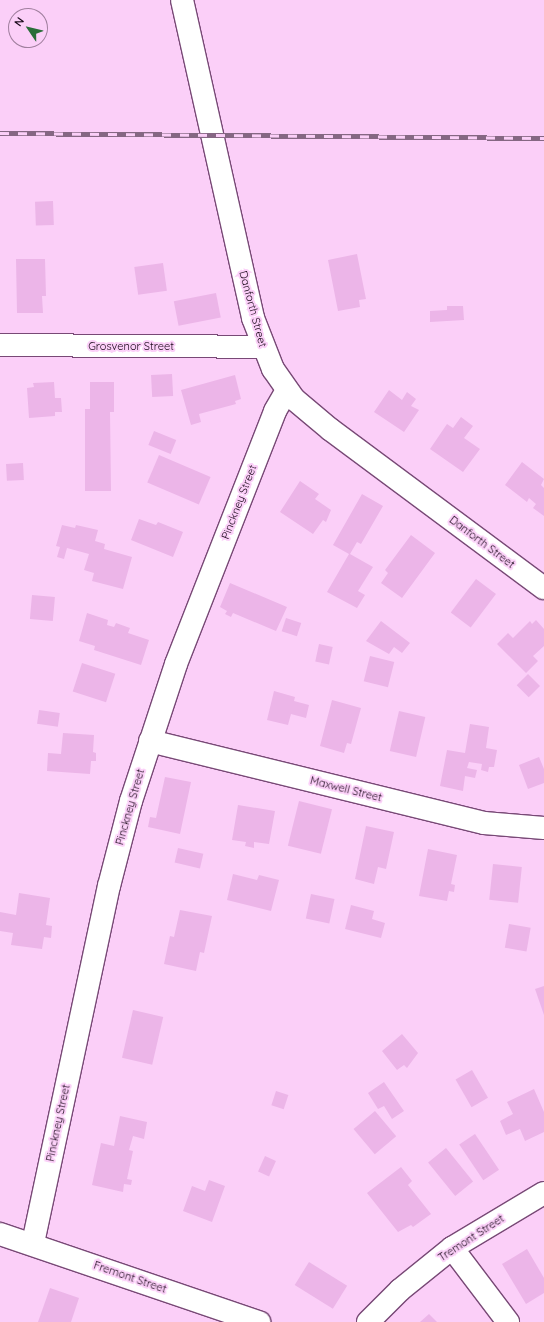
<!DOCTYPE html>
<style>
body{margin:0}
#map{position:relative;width:544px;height:1322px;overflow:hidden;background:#fbcff8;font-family:Quicksand,sans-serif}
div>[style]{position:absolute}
.building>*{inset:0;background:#ecb5e8;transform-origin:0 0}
.roads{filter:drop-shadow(1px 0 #784976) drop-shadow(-1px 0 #784976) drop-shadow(0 1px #784976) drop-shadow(0 -1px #784976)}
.minor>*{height:22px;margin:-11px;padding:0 11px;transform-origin:11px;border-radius:11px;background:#fff}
.major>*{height:22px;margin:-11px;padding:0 11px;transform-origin:11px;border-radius:11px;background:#fff}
.rail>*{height:4.5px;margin-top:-2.25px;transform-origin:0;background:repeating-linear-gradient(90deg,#fbcff8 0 9px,#856783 0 18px);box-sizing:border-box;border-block:1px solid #856783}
span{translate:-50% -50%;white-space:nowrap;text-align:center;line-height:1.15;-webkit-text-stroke:4px #fbcff8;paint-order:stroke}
.street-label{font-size:11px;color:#170617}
.north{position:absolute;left:8px;top:8px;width:40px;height:40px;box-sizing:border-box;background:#fbcff8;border:1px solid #a07f9e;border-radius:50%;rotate:305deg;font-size:11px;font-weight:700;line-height:16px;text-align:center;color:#170617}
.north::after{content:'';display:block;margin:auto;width:14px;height:18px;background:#296e39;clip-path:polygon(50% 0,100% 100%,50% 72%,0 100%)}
</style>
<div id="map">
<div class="building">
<i style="left:53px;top:201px;width:24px;height:18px;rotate:88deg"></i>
<i style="clip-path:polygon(357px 254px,366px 299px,359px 300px,360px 307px,338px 311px,328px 260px)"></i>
<i style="clip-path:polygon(16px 259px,45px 259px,46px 296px,42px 296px,43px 313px,17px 313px)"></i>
<i style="left:163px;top:263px;width:28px;height:29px;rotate:82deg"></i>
<i style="left:216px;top:293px;width:25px;height:43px;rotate:79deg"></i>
<i style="clip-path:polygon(447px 306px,463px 306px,464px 320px,430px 322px,430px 311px,447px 310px)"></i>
<i style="left:172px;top:374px;width:22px;height:21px;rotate:87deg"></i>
<i style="clip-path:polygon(235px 375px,241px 399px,235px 401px,236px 404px,199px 414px,201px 422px,191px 425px,181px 390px)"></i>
<i style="clip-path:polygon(54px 382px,55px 398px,61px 398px,62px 412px,55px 412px,55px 416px,29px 418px,27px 388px,34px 387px,33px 383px)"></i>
<i style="clip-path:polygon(90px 382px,114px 382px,114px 412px,110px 412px,111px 491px,85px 491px,85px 409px,90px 409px)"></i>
<i style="clip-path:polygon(389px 390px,402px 400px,407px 392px,416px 399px,411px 406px,419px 410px,404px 432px,374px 412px)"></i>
<i style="clip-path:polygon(461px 417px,473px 426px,464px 438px,480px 449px,463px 472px,430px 449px,447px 424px,453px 428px)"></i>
<i style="left:154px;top:431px;width:24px;height:15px;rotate:22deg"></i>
<i style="left:159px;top:455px;width:56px;height:30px;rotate:23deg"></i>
<i style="clip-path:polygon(522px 462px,544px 479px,541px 485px,544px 488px,544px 516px,533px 508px,536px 504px,529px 498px,527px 502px,505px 485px)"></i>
<i style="left:23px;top:463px;width:17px;height:17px;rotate:87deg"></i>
<i style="clip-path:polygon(300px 481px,319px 494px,315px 499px,331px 510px,326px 522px,323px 520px,313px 534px,280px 512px)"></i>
<i style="clip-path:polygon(362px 494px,383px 506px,361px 544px,357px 542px,350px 554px,373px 567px,358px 591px,365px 595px,357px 608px,327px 592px,349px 554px,333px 545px)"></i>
<i style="clip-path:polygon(139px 519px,156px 525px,158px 522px,183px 532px,173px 557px,131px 540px)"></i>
<i style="clip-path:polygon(62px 525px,75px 528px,76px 525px,98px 530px,95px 541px,105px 544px,104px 549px,132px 557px,123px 589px,92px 581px,94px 573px,84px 570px,89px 554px,67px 548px,64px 559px,57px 557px,60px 547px,56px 546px)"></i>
<i style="clip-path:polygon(411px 535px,435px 553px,402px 598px,381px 583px,388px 573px,385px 570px)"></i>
<i style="left:476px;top:579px;width:25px;height:42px;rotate:37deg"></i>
<i style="clip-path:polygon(230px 583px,287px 607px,276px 631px,233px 613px,231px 617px,225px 614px,227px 611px,220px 607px)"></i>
<i style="left:32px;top:595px;width:23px;height:24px;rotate:5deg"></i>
<i style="clip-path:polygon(87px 613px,108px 620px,107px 625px,114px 627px,116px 623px,130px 628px,128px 633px,149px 640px,141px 665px,94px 650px,95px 646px,79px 641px)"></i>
<i style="left:286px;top:618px;width:16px;height:14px;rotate:18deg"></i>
<i style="clip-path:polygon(536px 620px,544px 629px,544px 646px,533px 656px,538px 661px,526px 673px,497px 644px,508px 633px,513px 638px,530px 621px,532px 624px)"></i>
<i style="clip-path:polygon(381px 621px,410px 643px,402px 653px,394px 647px,389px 654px,366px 641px)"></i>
<i style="left:319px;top:644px;width:14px;height:18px;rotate:12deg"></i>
<i style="left:370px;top:656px;width:25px;height:26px;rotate:14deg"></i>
<i style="left:82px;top:663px;width:35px;height:30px;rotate:18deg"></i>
<i style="left:528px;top:674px;width:17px;height:16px;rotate:45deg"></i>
<i style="clip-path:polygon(274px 691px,295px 697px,294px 701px,309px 705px,306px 718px,291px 714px,288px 725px,267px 720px)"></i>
<i style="clip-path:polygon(332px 700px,361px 708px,351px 744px,347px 743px,344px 753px,320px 746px)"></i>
<i style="left:39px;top:710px;width:21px;height:14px;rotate:8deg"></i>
<i style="left:399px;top:711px;width:27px;height:41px;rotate:13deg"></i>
<i style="clip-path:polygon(470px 724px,489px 727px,486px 748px,497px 750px,494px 767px,489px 767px,488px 772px,481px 770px,482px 764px,469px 762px,467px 768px,477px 770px,475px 778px,465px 776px,463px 791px,440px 786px,447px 750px,465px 753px)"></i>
<i style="clip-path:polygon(63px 733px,94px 735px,93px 752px,96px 753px,96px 761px,91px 761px,90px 774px,47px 771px,48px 753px,61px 754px)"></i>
<i style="clip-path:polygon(539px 757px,544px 769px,544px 783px,528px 789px,519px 765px)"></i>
<i style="clip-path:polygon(165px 777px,191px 782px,180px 834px,148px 827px,150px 817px,156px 818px)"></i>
<i style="left:299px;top:801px;width:34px;height:46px;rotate:14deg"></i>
<i style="clip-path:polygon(238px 805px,275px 811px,269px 844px,254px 842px,254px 848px,245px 846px,246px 842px,232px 840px)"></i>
<i style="clip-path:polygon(366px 826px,394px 832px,386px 869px,378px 867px,374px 884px,355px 879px)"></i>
<i style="left:178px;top:848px;width:26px;height:15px;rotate:13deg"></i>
<i style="clip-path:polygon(428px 849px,457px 855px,451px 884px,455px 885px,454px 892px,449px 891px,447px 901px,419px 896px)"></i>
<i style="left:493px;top:864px;width:29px;height:36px;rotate:6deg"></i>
<i style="clip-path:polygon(233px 874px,257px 880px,259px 875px,279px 880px,271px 911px,227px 900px)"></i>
<i style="clip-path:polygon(19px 893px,50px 898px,46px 925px,52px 926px,51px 938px,44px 937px,42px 949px,11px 945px,13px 933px,0 931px,0 912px,16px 915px)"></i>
<i style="left:311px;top:894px;width:24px;height:25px;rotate:12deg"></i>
<i style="clip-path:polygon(351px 905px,374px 911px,372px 919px,385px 923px,381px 938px,345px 929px)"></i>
<i style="clip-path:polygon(180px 910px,212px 916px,204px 953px,200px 952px,196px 971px,164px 964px,170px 936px,174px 937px)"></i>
<i style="left:509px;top:924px;width:22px;height:24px;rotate:10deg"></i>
<i style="clip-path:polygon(544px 986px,544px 1015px,535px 989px)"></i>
<i style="left:133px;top:1010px;width:31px;height:49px;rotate:13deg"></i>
<i style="clip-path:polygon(402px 1034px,418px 1053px,407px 1068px,404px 1065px,397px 1070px,382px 1051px)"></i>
<i style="left:472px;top:1070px;width:32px;height:19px;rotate:60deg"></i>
<i style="clip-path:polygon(384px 1082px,404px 1111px,392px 1119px,384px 1106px,378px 1109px,368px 1093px)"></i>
<i style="clip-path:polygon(534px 1089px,544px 1112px,544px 1132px,525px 1141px,520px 1129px,506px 1135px,500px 1121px,513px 1114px,507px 1102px)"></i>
<i style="left:276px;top:1091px;width:13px;height:15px;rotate:18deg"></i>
<i style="left:375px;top:1111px;width:33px;height:28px;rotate:50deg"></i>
<i style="clip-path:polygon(120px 1116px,147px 1122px,144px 1139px,133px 1136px,129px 1150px,133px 1151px,127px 1179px,132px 1180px,131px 1185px,124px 1184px,123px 1192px,92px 1185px,101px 1143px,114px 1146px)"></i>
<i style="left:475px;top:1134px;width:43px;height:19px;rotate:56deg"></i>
<i style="left:446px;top:1148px;width:43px;height:23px;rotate:51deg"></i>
<i style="left:265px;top:1156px;width:12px;height:17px;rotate:24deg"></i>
<i style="clip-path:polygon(401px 1167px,412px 1181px,408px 1185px,431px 1214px,413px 1227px,411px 1225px,398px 1232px,367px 1193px)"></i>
<i style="clip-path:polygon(209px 1180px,225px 1186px,212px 1222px,183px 1211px,192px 1186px,205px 1191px)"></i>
<i style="clip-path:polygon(527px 1249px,544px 1278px,544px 1293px,526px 1304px,502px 1264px)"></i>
<i style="left:309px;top:1262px;width:45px;height:27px;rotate:32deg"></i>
<i style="clip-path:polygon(50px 1288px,79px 1298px,71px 1322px,38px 1322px)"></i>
<i style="clip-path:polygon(429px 1314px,437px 1322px,420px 1322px)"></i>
</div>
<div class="roads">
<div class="minor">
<i style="left:182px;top:0;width:326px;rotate:77.4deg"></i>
<i style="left:253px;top:318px;width:55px;rotate:68.6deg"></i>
<i style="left:273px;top:369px;width:37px;rotate:55deg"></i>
<i style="left:294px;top:399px;width:48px;rotate:40deg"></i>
<i style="left:331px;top:430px;width:265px;rotate:36.6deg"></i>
<i style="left:0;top:345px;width:262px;rotate:0.4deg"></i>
<i style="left:150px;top:741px;width:344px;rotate:13.8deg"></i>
<i style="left:484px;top:823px;width:60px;rotate:4.8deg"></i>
<i style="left:0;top:1234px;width:274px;rotate:18.8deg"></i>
<i style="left:33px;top:1243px;width:365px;rotate:-78deg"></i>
<i style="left:109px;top:886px;width:88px;rotate:-75.5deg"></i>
<i style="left:131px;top:801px;width:144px;rotate:-71.8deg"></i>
<i style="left:176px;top:664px;width:272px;rotate:-68.6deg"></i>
<i style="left:275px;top:411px;width:24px;rotate:-60deg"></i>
<i style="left:452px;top:1248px;width:93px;rotate:52.9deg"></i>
</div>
<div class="major">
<i style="left:368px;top:1322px;width:45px;rotate:-45deg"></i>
<i style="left:400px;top:1290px;width:67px;rotate:-38.9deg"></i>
<i style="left:452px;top:1248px;width:107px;rotate:-30.9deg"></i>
</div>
</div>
<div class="rail">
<i style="left:0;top:133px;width:544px;rotate:0.53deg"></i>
</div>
<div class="street-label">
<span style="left:253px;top:309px;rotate:75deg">Danforth Street</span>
<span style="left:131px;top:346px">Grosvenor Street</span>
<span style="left:239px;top:502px;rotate:-69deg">Pinckney Street</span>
<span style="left:482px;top:542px;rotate:37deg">Danforth Street</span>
<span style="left:346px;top:789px;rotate:14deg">Maxwell Street</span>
<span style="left:130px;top:807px;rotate:-74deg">Pinckney Street</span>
<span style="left:58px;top:1123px;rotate:-78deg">Pinckney Street</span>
<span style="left:471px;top:1238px;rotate:-33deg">Tremont Street</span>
<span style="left:130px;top:1277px;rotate:19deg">Fremont Street</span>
</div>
<div class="north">N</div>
</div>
